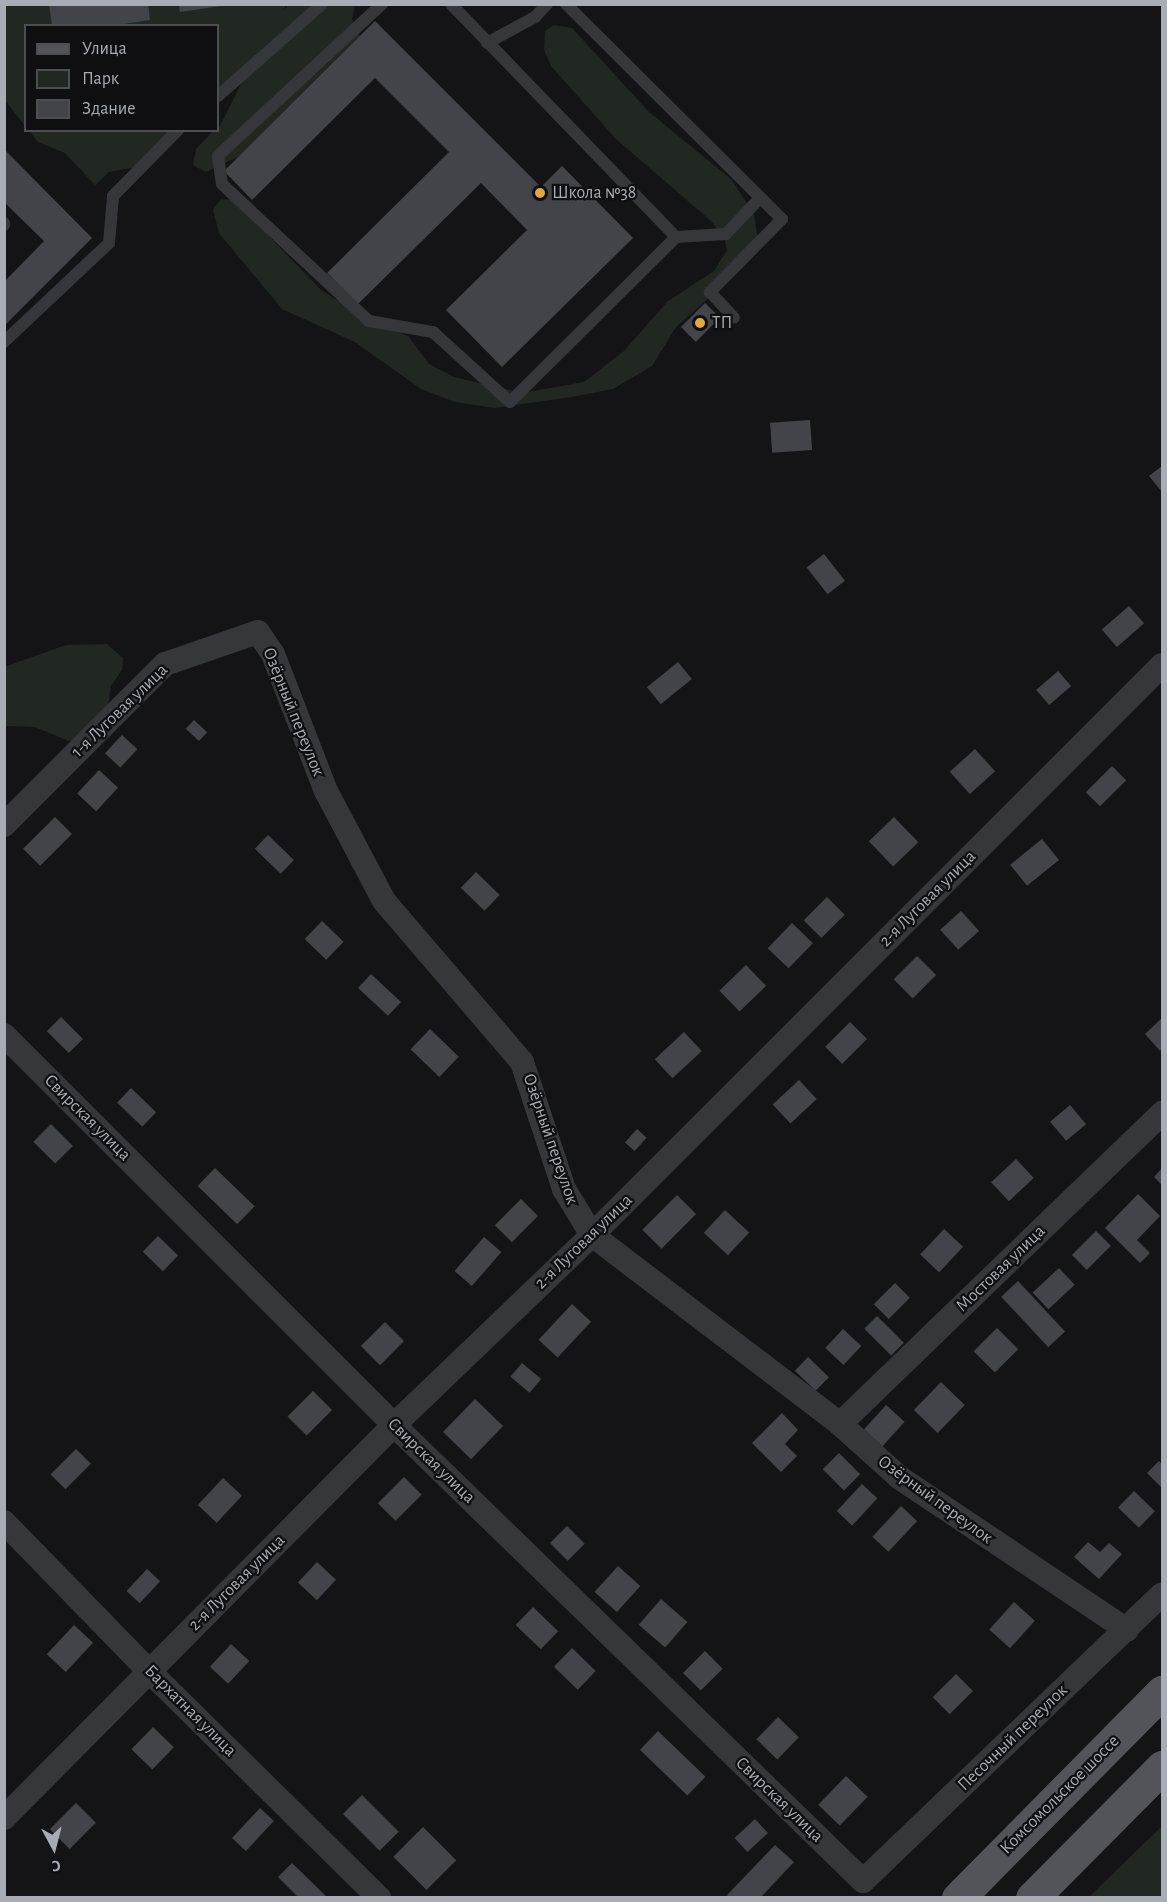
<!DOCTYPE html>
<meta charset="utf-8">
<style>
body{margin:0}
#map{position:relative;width:1167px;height:1902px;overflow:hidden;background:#141416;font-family:"Alegreya Sans",sans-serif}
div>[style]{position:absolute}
.green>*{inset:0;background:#212822}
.building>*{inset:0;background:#434449;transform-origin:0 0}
.lane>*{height:12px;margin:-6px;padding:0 6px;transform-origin:6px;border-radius:6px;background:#36373b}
.street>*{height:24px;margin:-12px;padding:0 12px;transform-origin:12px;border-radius:12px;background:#36373b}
.primary>*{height:33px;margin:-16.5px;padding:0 16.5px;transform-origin:16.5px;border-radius:16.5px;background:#525459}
.dots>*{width:16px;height:16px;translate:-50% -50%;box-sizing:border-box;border:3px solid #0f0f11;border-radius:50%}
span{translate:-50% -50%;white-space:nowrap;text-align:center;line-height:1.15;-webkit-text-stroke:4.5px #0f0f11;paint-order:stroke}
.poi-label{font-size:18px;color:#a7acb5}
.left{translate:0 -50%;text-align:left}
.street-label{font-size:18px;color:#a7acb5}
.frame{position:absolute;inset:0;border:6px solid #a7acb5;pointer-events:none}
.legend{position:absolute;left:24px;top:24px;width:195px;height:108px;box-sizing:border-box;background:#0f0f11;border:2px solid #4c4e53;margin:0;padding:8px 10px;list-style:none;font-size:18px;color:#a7acb5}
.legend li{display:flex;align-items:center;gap:12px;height:30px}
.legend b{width:30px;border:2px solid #4c4e53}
.north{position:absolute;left:24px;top:1818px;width:60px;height:60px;-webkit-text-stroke:4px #0f0f11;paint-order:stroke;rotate:173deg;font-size:16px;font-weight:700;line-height:24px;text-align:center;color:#a7acb5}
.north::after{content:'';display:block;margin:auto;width:21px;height:27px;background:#a7acb5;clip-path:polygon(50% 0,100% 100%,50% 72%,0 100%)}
</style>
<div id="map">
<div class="green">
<i style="clip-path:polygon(4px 5px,287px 5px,282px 11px,289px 5px,355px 5px,352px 19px,363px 42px,248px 152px,206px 172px,193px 165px,196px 149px,213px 131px,218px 130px,243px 80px,218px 101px,218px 26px,26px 26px,25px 126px,5px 100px)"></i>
<i style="clip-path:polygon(554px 25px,572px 28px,649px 112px,732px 180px,754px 215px,758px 240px,755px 252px,744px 267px,676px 327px,652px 366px,613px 389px,572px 397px,494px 408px,455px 402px,421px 389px,355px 342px,282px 309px,219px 233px,213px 210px,221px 199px,234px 200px,321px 290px,370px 321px,408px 336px,429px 364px,454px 377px,522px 393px,584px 382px,624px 351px,668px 301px,714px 271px,727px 250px,724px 237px,711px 221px,616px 139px,551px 66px,544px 50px,545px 31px)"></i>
<i style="clip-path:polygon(29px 131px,183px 131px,143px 166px,109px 172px,95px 185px,65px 153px,38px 142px)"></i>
<i style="clip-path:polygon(107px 644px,123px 658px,122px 670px,111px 686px,107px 713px,86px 740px,69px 741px,35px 727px,5px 726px,4px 667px,66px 645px)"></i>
<i style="clip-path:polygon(1162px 1826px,1162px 1897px,1089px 1897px)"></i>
</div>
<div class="building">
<i style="clip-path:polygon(49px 4px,148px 4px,150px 20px,110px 26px,52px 26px)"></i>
<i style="clip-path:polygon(179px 4px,221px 4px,221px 6px,180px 12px)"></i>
<i style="clip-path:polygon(375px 21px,541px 187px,562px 166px,633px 238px,502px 367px,446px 310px,527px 230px,481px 183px,358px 304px,327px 273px,449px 152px,375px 78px,252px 200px,224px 171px)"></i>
<i style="clip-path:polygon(4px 149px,92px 238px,5px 325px,5px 281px,44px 241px,4px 202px)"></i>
<i style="left:705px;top:303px;width:21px;height:34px;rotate:45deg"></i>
<i style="left:810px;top:420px;width:30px;height:40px;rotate:86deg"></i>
<i style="clip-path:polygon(1162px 466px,1162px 492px,1149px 476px)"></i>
<i style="left:824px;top:554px;width:34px;height:22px;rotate:52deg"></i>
<i style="left:1129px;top:606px;width:23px;height:36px;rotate:49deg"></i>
<i style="left:678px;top:662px;width:22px;height:40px;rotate:51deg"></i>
<i style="left:1058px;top:671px;width:20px;height:29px;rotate:49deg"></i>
<i style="left:194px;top:720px;width:18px;height:12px;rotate:43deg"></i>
<i style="left:122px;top:735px;width:21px;height:25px;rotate:43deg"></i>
<i style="left:975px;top:749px;width:30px;height:34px;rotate:48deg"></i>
<i style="left:1112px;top:766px;width:20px;height:37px;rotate:45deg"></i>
<i style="left:99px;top:770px;width:26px;height:32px;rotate:43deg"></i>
<i style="left:55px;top:817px;width:24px;height:45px;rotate:45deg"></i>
<i style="left:894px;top:817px;width:35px;height:35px;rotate:46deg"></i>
<i style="left:268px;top:835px;width:36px;height:19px;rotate:44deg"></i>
<i style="left:1042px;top:839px;width:27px;height:41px;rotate:51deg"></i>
<i style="left:476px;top:872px;width:33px;height:22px;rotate:44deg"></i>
<i style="left:827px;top:897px;width:25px;height:33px;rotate:45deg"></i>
<i style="left:961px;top:911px;width:27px;height:28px;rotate:48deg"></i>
<i style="left:322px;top:921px;width:30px;height:25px;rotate:44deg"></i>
<i style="left:792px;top:923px;width:29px;height:35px;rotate:44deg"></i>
<i style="left:917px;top:956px;width:27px;height:33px;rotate:45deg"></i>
<i style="left:746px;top:965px;width:29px;height:37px;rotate:46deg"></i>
<i style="left:371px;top:974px;width:41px;height:19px;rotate:43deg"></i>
<i style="left:61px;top:1017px;width:31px;height:20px;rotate:45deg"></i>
<i style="clip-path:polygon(1162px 1018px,1162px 1048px,1160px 1051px,1145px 1034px)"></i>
<i style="left:850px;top:1022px;width:24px;height:35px;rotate:45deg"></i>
<i style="left:430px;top:1029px;width:40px;height:28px;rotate:44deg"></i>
<i style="left:684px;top:1032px;width:26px;height:40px;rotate:47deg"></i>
<i style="left:799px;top:1080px;width:26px;height:36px;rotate:47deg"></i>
<i style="left:131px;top:1088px;width:35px;height:20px;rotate:44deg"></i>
<i style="left:1070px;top:1105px;width:25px;height:26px;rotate:50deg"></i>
<i style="left:51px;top:1124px;width:31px;height:25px;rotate:45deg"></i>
<i style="left:637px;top:1129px;width:13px;height:18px;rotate:42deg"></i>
<i style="left:1016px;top:1159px;width:26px;height:34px;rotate:47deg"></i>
<i style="left:215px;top:1168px;width:55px;height:25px;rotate:44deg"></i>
<i style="clip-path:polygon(1162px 1168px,1162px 1185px,1154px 1177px)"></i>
<i style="clip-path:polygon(1138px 1194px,1160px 1216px,1137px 1240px,1150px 1253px,1140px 1263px,1105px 1228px)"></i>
<i style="left:677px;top:1195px;width:27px;height:49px;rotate:45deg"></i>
<i style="left:521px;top:1199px;width:24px;height:37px;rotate:45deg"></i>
<i style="left:725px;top:1210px;width:33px;height:31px;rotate:43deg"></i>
<i style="left:944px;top:1229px;width:26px;height:35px;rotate:43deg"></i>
<i style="left:1096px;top:1231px;width:21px;height:34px;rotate:45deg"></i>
<i style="left:158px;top:1236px;width:28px;height:22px;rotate:44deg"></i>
<i style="left:484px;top:1237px;width:23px;height:45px;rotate:41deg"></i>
<i style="left:1059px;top:1268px;width:23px;height:36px;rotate:47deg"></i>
<i style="left:1018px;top:1281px;width:69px;height:23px;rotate:47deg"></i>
<i style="left:895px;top:1283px;width:21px;height:30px;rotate:45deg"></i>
<i style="left:572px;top:1304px;width:26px;height:49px;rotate:43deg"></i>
<i style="left:877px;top:1316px;width:38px;height:18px;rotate:45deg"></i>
<i style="left:385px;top:1322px;width:27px;height:34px;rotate:45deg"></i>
<i style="left:997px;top:1328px;width:30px;height:33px;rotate:45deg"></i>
<i style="left:843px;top:1329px;width:25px;height:26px;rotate:43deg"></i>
<i style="left:808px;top:1357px;width:29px;height:19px;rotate:44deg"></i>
<i style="left:522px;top:1363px;width:25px;height:18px;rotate:40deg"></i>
<i style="left:941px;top:1382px;width:33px;height:39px;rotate:44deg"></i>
<i style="left:313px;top:1391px;width:27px;height:36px;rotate:45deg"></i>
<i style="left:475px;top:1399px;width:39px;height:46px;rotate:44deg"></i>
<i style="left:886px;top:1405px;width:25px;height:33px;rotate:42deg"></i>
<i style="clip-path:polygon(782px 1413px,798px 1430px,785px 1444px,797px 1456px,781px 1472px,752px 1443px)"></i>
<i style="left:76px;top:1449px;width:21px;height:36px;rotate:45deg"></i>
<i style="left:839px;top:1453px;width:30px;height:23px;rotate:45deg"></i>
<i style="clip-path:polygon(1159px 1461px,1162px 1464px,1162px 1488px,1147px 1473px)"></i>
<i style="left:404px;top:1477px;width:25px;height:37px;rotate:45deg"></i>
<i style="left:223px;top:1478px;width:26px;height:37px;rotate:43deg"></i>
<i style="left:862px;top:1484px;width:21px;height:37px;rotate:43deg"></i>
<i style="left:1134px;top:1491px;width:29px;height:23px;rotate:44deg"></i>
<i style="left:901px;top:1506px;width:22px;height:42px;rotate:43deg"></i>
<i style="left:567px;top:1526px;width:25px;height:24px;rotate:45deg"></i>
<i style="clip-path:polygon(1088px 1542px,1100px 1552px,1109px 1543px,1122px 1554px,1099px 1579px,1074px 1557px)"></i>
<i style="left:317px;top:1562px;width:26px;height:28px;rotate:43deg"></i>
<i style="left:618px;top:1566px;width:30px;height:35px;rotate:42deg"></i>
<i style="left:147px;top:1569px;width:18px;height:30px;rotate:43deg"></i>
<i style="left:661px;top:1599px;width:35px;height:34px;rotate:41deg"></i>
<i style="left:1014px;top:1602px;width:28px;height:37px;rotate:42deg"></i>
<i style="left:533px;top:1607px;width:35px;height:25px;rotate:44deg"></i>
<i style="left:74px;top:1625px;width:26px;height:40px;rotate:43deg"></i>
<i style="left:231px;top:1644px;width:25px;height:31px;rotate:43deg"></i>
<i style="left:572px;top:1648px;width:33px;height:26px;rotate:44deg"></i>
<i style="left:705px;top:1651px;width:25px;height:31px;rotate:45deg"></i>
<i style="left:956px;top:1674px;width:24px;height:33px;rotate:45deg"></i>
<i style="left:778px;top:1717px;width:29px;height:31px;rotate:44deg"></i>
<i style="left:153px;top:1727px;width:29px;height:31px;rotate:44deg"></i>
<i style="left:658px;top:1731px;width:66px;height:26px;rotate:44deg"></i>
<i style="left:846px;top:1776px;width:30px;height:40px;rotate:44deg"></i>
<i style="left:362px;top:1795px;width:52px;height:27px;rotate:45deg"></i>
<i style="left:76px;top:1803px;width:28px;height:37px;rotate:45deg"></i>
<i style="left:260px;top:1808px;width:19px;height:41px;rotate:43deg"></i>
<i style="left:755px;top:1819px;width:19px;height:28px;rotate:47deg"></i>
<i style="left:423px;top:1827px;width:47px;height:42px;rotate:45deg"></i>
<i style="clip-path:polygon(775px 1845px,794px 1862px,760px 1898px,730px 1898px,727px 1895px)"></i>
<i style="clip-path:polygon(292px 1863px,328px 1898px,299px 1898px,278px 1877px)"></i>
</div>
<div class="lane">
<i style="left:382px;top:4px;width:224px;rotate:137.2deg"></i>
<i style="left:218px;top:156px;width:28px;rotate:82deg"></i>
<i style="left:222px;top:184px;width:201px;rotate:43deg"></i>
<i style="left:369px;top:321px;width:65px;rotate:9.8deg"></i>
<i style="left:433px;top:332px;width:104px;rotate:42.3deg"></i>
<i style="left:510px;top:402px;width:234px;rotate:-44.8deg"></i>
<i style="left:676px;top:237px;width:50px;rotate:-3.4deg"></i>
<i style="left:726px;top:234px;width:50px;rotate:-46.6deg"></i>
<i style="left:451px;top:4px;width:324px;rotate:46deg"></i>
<i style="left:566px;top:4px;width:305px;rotate:44.9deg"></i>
<i style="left:782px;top:219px;width:103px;rotate:134.6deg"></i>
<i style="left:710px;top:292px;width:35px;rotate:47deg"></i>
<i style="left:487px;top:43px;width:55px;rotate:-28.4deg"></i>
<i style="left:535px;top:17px;width:18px;rotate:-47deg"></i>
<i style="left:218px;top:96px;width:139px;rotate:-41.5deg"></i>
<i style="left:4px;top:223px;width:2px;rotate:90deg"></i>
<i style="left:4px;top:342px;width:144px;rotate:-43.3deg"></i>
<i style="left:109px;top:243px;width:47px;rotate:-85.1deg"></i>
<i style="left:113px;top:196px;width:93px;rotate:-45.4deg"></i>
</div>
<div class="street">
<i style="left:4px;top:825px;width:228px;rotate:-45deg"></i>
<i style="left:165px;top:664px;width:98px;rotate:-19deg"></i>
<i style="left:258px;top:632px;width:27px;rotate:56deg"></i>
<i style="left:273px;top:654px;width:147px;rotate:68.9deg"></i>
<i style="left:326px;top:791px;width:124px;rotate:62.2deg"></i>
<i style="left:384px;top:901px;width:212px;rotate:49.4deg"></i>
<i style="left:522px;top:1062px;width:134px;rotate:71.7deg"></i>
<i style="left:564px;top:1189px;width:54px;rotate:58.7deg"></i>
<i style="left:592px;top:1235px;width:312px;rotate:37.3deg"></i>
<i style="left:840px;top:1424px;width:81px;rotate:42deg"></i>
<i style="left:900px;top:1478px;width:273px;rotate:33.8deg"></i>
<i style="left:4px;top:1035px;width:552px;rotate:45deg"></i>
<i style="left:394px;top:1425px;width:654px;rotate:44.19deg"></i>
<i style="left:863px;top:1881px;width:414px;rotate:-43.8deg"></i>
<i style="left:840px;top:1424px;width:448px;rotate:-44deg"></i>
<i style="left:4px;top:1522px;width:209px;rotate:45.8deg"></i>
<i style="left:150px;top:1672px;width:322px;rotate:44.6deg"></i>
<i style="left:4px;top:1818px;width:554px;rotate:-45.22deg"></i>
<i style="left:394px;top:1425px;width:274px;rotate:-43.8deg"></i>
<i style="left:592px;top:1235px;width:806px;rotate:-45deg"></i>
</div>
<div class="primary">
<i style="left:958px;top:1898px;width:290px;rotate:-45.3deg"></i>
<i style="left:1032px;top:1898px;width:185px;rotate:-45.2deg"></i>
</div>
<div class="dots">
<i style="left:540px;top:193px;background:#e2a741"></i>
<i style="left:700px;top:323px;background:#e2a741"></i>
</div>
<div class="poi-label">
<span class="left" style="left:552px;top:193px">Школа №38</span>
<span class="left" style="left:712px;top:323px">ТП</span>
</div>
<div class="street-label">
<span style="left:120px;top:711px;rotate:-44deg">1-я Луговая улица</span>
<span style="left:293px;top:712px;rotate:68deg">Озёрный переулок</span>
<span style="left:928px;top:899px;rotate:-45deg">2-я Луговая улица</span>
<span style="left:87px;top:1118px;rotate:45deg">Свирская улица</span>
<span style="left:550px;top:1139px;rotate:71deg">Озёрный переулок</span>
<span style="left:584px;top:1242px;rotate:-44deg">2-я Луговая улица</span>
<span style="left:1001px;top:1269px;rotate:-44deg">Мостовая улица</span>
<span style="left:431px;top:1461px;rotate:44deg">Свирская улица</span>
<span style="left:935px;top:1500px;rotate:36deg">Озёрный переулок</span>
<span style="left:237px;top:1583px;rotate:-45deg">2-я Луговая улица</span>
<span style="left:190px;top:1711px;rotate:45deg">Бархатная улица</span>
<span style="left:1013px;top:1738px;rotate:-44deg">Песочный переулок</span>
<span style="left:1060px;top:1795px;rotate:-45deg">Комсомольское шоссе</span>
<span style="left:779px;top:1800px;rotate:44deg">Свирская улица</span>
</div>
<div class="frame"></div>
<ul class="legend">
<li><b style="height:8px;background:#525459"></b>Улица</li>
<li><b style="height:16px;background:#212822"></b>Парк</li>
<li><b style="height:16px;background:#434449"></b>Здание</li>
</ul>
<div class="north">С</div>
</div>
